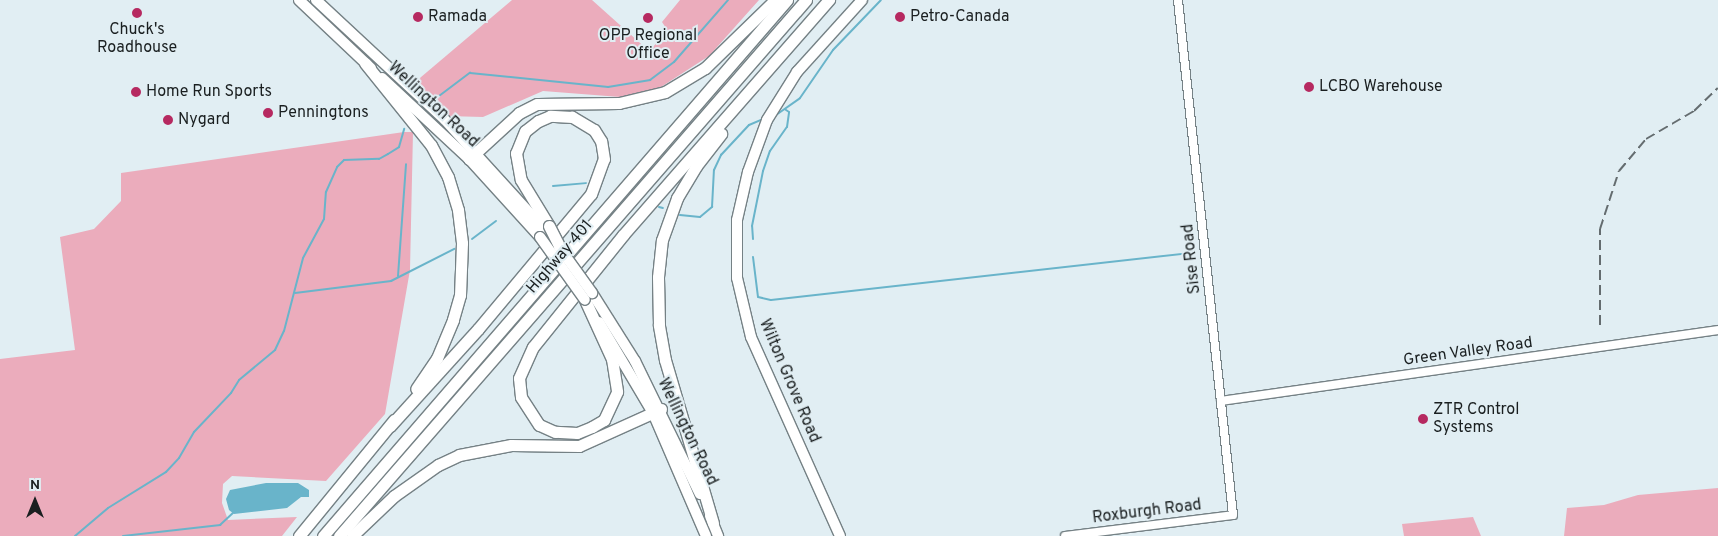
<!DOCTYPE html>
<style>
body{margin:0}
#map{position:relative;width:1718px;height:536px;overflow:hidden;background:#e1eef3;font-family:Overpass,sans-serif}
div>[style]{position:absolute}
.green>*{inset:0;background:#ebacbc}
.water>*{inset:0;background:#69b4ca}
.stream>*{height:2px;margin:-1px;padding:0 1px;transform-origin:1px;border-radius:1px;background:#69b4ca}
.roads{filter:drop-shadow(1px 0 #758185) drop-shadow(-1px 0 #758185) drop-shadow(0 1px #758185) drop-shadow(0 -1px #758185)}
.minor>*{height:8px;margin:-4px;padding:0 4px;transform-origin:4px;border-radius:4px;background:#fff}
.major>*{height:10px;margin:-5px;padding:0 5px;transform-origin:5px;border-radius:5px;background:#fff}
.highway>*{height:11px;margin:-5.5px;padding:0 5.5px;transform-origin:5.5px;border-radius:5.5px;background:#fff}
.rail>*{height:2px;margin-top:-1px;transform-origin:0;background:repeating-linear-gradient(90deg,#646c6f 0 10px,transparent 0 15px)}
.bridges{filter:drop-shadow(1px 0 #758185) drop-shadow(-1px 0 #758185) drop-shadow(0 1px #758185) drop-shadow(0 -1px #758185)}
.major-bridge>*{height:10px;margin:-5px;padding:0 5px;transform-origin:5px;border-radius:5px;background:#fff}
.highway-bridge>*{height:11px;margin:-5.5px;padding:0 5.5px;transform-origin:5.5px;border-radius:5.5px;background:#fff}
.dots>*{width:14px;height:14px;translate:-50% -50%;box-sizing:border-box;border:2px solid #e1eef3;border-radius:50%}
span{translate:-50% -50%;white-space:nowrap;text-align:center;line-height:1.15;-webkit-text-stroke:4px #e1eef3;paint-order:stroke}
.poi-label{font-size:16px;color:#1a1f20}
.left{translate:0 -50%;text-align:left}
.street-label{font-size:16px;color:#1a1f20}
.north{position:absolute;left:10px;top:476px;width:50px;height:50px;-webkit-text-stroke:4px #e1eef3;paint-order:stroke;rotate:0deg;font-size:14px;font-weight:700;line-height:20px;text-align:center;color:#1a1f20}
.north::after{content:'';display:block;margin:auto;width:18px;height:22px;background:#1a1f20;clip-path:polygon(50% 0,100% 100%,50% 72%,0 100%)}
</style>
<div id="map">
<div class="green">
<i style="clip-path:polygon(512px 0,592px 0,649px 51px,668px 31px,662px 22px,680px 0,759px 0,709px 56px,661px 87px,620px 97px,543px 91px,483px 117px,446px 116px,414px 83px)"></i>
<i style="clip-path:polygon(404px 132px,413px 132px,410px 270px,385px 414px,326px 481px,232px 476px,223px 484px,222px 503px,228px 520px,297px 517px,282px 536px,0 536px,0 359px,75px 350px,60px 237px,94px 229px,121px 201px,121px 173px)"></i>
<i style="clip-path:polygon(1718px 488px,1718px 536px,1564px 536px,1567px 508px,1604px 505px,1638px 495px)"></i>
<i style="clip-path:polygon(1473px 517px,1481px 536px,1404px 536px,1402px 524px)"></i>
</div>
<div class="water">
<i style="clip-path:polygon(266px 483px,298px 483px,309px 490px,309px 497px,301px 497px,287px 508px,234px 514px,229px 510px,226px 499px,230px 490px)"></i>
</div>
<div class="stream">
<i style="left:439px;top:96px;width:39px;rotate:-37deg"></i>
<i style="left:470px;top:73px;width:139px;rotate:5.8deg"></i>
<i style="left:608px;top:87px;width:43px;rotate:-9.5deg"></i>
<i style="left:650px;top:80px;width:30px;rotate:-37deg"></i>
<i style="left:674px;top:62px;width:82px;rotate:-48.9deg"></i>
<i style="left:776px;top:115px;width:29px;rotate:-35deg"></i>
<i style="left:800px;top:98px;width:58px;rotate:-55.5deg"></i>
<i style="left:833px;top:50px;width:69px;rotate:-46.2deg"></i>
<i style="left:553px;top:186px;width:33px;rotate:-5deg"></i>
<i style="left:659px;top:207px;width:4px;rotate:14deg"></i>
<i style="left:680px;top:215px;width:20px;rotate:6deg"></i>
<i style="left:700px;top:217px;width:16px;rotate:-40deg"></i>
<i style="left:712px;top:207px;width:37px;rotate:-87deg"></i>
<i style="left:714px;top:170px;width:17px;rotate:-65deg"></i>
<i style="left:721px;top:155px;width:41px;rotate:-47deg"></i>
<i style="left:749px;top:125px;width:15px;rotate:-23deg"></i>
<i style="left:472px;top:239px;width:30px;rotate:-37deg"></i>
<i style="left:753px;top:239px;width:13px;rotate:-94deg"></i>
<i style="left:752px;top:226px;width:56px;rotate:-78.7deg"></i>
<i style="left:763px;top:171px;width:21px;rotate:-71deg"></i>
<i style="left:770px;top:151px;width:29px;rotate:-55deg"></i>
<i style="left:787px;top:127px;width:15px;rotate:-82deg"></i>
<i style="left:789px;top:112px;width:4px;rotate:-146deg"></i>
<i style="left:753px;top:257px;width:40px;rotate:82.9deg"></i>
<i style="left:758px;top:297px;width:13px;rotate:13deg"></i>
<i style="left:771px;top:300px;width:425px;rotate:-6.4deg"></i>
<i style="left:398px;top:276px;width:112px;rotate:-85.9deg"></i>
<i style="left:295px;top:293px;width:97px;rotate:-7.1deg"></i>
<i style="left:391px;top:281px;width:71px;rotate:-26.9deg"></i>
<i style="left:75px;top:536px;width:43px;rotate:-40.3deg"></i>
<i style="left:108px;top:508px;width:68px;rotate:-31.8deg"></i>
<i style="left:166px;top:472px;width:19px;rotate:-47deg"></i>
<i style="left:179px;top:458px;width:30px;rotate:-60deg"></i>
<i style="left:194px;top:432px;width:54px;rotate:-46.5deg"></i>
<i style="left:231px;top:393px;width:15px;rotate:-58deg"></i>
<i style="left:239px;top:380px;width:47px;rotate:-39.8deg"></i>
<i style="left:275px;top:350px;width:21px;rotate:-65deg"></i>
<i style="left:284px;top:331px;width:75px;rotate:-75.4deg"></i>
<i style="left:303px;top:258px;width:44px;rotate:-61.7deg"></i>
<i style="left:324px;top:219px;width:27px;rotate:-86deg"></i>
<i style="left:326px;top:192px;width:27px;rotate:-66deg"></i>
<i style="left:337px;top:167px;width:10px;rotate:-45deg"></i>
<i style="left:344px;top:160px;width:35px;rotate:-2deg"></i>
<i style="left:379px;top:159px;width:10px;rotate:-29deg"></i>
<i style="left:388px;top:154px;width:13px;rotate:-32deg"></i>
<i style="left:399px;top:147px;width:19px;rotate:-74deg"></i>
<i style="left:123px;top:536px;width:98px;rotate:-6.5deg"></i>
<i style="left:220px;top:525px;width:18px;rotate:-43deg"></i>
</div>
<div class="roads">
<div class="minor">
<i style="left:1221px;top:401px;width:502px;rotate:-8.13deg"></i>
<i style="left:1065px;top:536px;width:169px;rotate:-7.1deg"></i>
<i style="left:1233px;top:515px;width:518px;rotate:-96.1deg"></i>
</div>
<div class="major">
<i style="left:299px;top:0;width:99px;rotate:43.4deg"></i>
<i style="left:316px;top:0;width:176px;rotate:42.9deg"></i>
<i style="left:445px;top:120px;width:149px;rotate:47.7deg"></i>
<i style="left:382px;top:78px;width:119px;rotate:43deg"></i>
<i style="left:469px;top:159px;width:105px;rotate:47.7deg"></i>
<i style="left:592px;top:293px;width:80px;rotate:57.7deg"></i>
<i style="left:635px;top:361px;width:148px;rotate:64deg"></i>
<i style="left:599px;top:322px;width:106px;rotate:59.3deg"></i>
<i style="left:653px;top:413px;width:134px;rotate:66.7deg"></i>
<i style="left:710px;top:516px;width:22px;rotate:68deg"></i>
<i style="left:840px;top:536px;width:218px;rotate:-114.1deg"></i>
<i style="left:751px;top:337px;width:61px;rotate:-103.3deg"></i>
<i style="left:737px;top:278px;width:58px;rotate:-90deg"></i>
<i style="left:737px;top:220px;width:49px;rotate:-77.1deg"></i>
<i style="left:748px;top:172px;width:55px;rotate:-69.9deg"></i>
<i style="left:767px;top:120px;width:57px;rotate:-58deg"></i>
<i style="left:797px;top:72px;width:97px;rotate:-47.9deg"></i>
</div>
<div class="highway">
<i style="left:365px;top:63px;width:105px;rotate:51.2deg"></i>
<i style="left:431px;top:145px;width:36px;rotate:62deg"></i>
<i style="left:448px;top:177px;width:34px;rotate:73deg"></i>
<i style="left:458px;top:210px;width:33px;rotate:83deg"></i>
<i style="left:462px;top:243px;width:52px;rotate:92.2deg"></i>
<i style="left:460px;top:295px;width:26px;rotate:106deg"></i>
<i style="left:453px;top:320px;width:41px;rotate:112.8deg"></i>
<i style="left:437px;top:358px;width:37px;rotate:124deg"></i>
<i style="left:469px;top:159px;width:68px;rotate:-42.6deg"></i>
<i style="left:519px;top:113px;width:20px;rotate:-27deg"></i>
<i style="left:537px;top:104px;width:82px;rotate:-0.7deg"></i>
<i style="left:619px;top:103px;width:47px;rotate:-13.4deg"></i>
<i style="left:665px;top:92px;width:47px;rotate:-31deg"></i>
<i style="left:705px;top:68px;width:98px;rotate:-44.2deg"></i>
<i style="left:585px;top:300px;width:65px;rotate:65.4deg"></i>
<i style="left:612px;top:359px;width:33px;rotate:81deg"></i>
<i style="left:617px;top:392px;width:31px;rotate:115deg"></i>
<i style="left:604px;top:420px;width:14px;rotate:150deg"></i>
<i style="left:592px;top:427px;width:16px;rotate:158deg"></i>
<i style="left:577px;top:433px;width:22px;rotate:-177deg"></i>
<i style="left:555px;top:432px;width:17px;rotate:-156deg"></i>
<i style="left:539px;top:425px;width:33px;rotate:-123deg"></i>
<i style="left:521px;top:397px;width:19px;rotate:-96deg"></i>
<i style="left:519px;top:378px;width:34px;rotate:-66deg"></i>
<i style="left:533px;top:347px;width:144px;rotate:-51.2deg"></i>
<i style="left:623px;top:235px;width:313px;rotate:-48.8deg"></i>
<i style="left:390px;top:426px;width:131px;rotate:-47.8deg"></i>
<i style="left:478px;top:329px;width:176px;rotate:-50.1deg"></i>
<i style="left:591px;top:194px;width:37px;rotate:-70deg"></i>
<i style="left:604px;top:159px;width:18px;rotate:-99deg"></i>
<i style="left:601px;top:141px;width:13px;rotate:-122deg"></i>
<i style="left:594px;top:130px;width:26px;rotate:-149deg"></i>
<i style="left:572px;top:117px;width:22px;rotate:-177deg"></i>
<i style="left:550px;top:116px;width:13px;rotate:157deg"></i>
<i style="left:538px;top:121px;width:16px;rotate:142deg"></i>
<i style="left:525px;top:131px;width:24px;rotate:112deg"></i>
<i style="left:516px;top:153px;width:27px;rotate:80deg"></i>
<i style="left:521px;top:180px;width:54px;rotate:58.7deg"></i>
<i style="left:713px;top:523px;width:170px;rotate:-106.4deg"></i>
<i style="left:665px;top:360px;width:36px;rotate:-100deg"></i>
<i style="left:659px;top:325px;width:48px;rotate:-91.2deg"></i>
<i style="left:658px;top:277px;width:37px;rotate:-84deg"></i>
<i style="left:662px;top:240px;width:45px;rotate:-70.3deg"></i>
<i style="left:677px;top:198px;width:37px;rotate:-59deg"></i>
<i style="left:696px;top:166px;width:41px;rotate:-52deg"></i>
<i style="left:299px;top:536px;width:150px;rotate:-50.7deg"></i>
<i style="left:323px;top:536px;width:709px;rotate:-49.12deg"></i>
<i style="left:339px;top:536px;width:711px;rotate:-48.94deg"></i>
<i style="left:352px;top:536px;width:58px;rotate:-43.6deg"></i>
<i style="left:394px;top:496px;width:54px;rotate:-35.2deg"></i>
<i style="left:438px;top:465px;width:23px;rotate:-25deg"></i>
<i style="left:459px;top:455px;width:53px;rotate:-10.9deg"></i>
<i style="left:511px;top:445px;width:68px;rotate:0.8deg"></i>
<i style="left:579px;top:446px;width:90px;rotate:-24.3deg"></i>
</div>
</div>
<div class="rail">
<i style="left:1600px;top:325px;width:96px;rotate:-90deg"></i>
<i style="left:1600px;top:229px;width:61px;rotate:-71.9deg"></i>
<i style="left:1619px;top:171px;width:42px;rotate:-49.8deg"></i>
<i style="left:1646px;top:139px;width:56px;rotate:-30.3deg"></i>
<i style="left:1694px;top:111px;width:33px;rotate:-44deg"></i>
</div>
<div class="bridges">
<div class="major-bridge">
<i style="left:540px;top:237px;width:77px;rotate:54.5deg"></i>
<i style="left:559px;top:247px;width:57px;rotate:54.3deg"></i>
</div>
<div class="highway-bridge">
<i style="left:549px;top:226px;width:30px;rotate:63deg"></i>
</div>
</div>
<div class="dots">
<i style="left:137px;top:13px;background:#b62960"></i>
<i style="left:418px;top:17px;background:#b62960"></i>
<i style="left:900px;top:17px;background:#b62960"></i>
<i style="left:648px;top:18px;background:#b62960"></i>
<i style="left:1309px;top:87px;background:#b62960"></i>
<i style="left:136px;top:92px;background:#b62960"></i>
<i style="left:268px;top:113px;background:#b62960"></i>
<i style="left:168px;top:120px;background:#b62960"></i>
<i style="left:1423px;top:419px;background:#b62960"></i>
</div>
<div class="poi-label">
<span class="left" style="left:428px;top:17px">Ramada</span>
<span class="left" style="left:910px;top:17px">Petro-Canada</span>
<span style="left:137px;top:39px">Chuck's<br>Roadhouse</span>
<span style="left:648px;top:45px">OPP Regional<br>Office</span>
<span class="left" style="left:1319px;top:87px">LCBO Warehouse</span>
<span class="left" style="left:146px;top:92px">Home Run Sports</span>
<span class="left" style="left:278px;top:113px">Penningtons</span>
<span class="left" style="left:178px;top:120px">Nygard</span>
<span class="left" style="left:1433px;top:419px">ZTR Control<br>Systems</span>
</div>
<div class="street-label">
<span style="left:433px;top:105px;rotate:43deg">Wellington Road</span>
<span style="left:560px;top:257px;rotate:-49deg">Highway 401</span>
<span style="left:1192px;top:259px;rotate:-96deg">Sise Road</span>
<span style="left:1468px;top:352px;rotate:-8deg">Green Valley Road</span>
<span style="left:789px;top:381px;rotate:67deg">Wilton Grove Road</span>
<span style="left:687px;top:432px;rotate:64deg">Wellington Road</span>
<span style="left:1147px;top:512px;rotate:-7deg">Roxburgh Road</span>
</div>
<div class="north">N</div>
</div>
